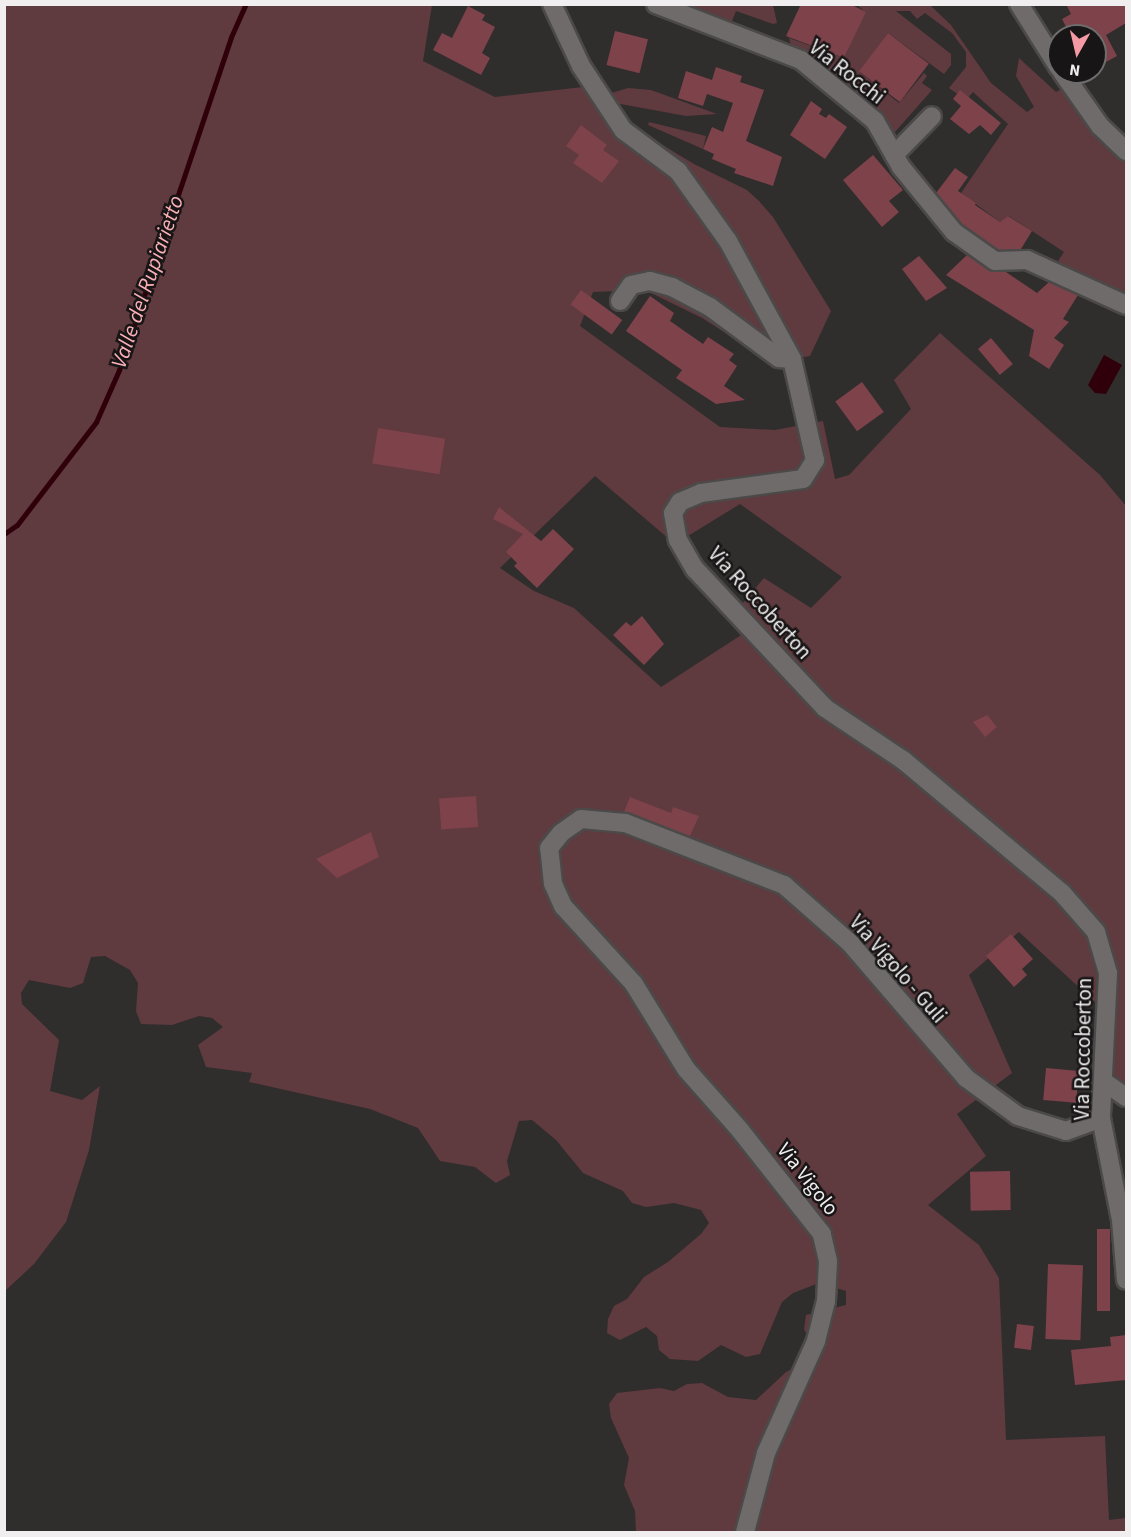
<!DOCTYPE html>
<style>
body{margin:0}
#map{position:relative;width:1131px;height:1537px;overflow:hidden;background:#302d2d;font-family:"Source Sans 3",sans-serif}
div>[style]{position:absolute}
.green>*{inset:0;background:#5f3a3f}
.water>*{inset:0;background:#2f000a}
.stream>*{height:5px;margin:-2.5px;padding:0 2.5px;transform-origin:2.5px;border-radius:2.5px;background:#2f000a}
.building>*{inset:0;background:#7d424a;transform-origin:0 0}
.roads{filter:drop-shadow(2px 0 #4c4949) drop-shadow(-2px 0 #4c4949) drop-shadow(0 2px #4c4949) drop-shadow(0 -2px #4c4949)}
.street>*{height:18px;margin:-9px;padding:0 9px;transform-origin:9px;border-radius:9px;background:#6f6b6b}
span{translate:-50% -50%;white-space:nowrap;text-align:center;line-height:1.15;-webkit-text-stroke:5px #171515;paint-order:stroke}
.street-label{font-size:21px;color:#f0eeee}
.water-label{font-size:22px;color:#fcb0b8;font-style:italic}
.frame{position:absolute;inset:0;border:6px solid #f0eeee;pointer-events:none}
.north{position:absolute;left:1047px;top:24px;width:60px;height:60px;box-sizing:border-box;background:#171515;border:2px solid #6e6c6c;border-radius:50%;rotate:188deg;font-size:16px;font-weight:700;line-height:24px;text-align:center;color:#f0eeee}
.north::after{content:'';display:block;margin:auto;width:21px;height:27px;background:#f49aa5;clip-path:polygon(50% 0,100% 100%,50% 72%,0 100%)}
</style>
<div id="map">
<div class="green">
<i style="clip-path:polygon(evenodd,4px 5px,432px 5px,423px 61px,495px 97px,583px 87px,651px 138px,694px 164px,747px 190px,759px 201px,773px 217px,831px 311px,810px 356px,792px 359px,765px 358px,702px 318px,645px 290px,593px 292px,580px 326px,720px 427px,775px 430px,823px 421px,835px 479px,849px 475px,911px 409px,894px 380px,940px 333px,1100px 475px,1126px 506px,1126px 1093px,1113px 1085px,1109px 1015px,1019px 932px,969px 975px,1012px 1073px,957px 1114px,986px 1156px,928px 1205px,979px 1245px,999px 1278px,1006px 1440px,1105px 1436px,1109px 1520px,1126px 1518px,1126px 1532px,636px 1532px,635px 1511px,624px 1485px,629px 1458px,611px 1418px,609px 1404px,617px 1393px,660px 1388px,674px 1391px,687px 1384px,702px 1383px,728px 1397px,756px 1400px,786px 1372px,799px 1366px,810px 1341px,804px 1329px,806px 1315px,846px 1305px,846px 1291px,819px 1283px,793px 1293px,782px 1302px,760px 1354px,746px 1357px,721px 1345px,698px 1361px,670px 1359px,659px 1350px,657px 1336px,646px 1327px,620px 1340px,607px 1333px,608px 1319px,614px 1306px,627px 1299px,644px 1277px,668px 1262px,701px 1234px,709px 1223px,701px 1210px,674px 1203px,646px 1207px,632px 1203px,623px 1191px,583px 1173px,556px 1140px,532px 1120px,519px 1121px,507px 1161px,510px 1175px,496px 1183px,475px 1167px,440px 1161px,418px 1128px,370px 1109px,249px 1082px,252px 1073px,206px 1067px,198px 1045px,223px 1027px,212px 1018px,199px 1016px,172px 1025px,141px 1024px,136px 1011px,138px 983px,130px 970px,105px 956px,91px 957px,83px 983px,70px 988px,29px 980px,21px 993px,22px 1004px,59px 1040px,50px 1091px,82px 1100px,100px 1086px,89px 1150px,66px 1222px,34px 1264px,5px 1291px,4px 5px,595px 476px,675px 544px,740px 504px,842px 577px,811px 608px,764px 578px,742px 604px,752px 628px,661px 687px,574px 608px,534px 591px,500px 568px,595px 476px)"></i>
<i style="clip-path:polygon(656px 5px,773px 5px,777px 23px,773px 24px,736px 11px,728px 31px)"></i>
<i style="clip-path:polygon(857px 5px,930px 5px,951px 25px,991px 83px,1027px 112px,1034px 107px,1016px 76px,1019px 58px,1056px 92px,1069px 85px,1126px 154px,1126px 302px,1093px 285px,1058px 261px,1064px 252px,1009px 216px,1000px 222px,961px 193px,1008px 124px,973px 92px,966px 100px,949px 88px,966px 67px,966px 52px,952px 33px,925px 13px,917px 19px,910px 11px,896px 11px,951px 54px,951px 65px,944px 74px,888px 33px,860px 72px,899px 103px,924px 73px,927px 76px,922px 83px,932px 90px,895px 132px,836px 77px,792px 50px,789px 38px,844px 58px,865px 12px)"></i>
<i style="clip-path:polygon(628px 88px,651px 90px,717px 114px,686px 116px,615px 103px,608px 94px)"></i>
<i style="clip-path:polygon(649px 122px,706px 136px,703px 149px,648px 125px)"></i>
</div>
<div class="water">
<i style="clip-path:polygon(1104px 355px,1122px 365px,1106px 394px,1095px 393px,1088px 385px)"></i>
</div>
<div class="stream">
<i style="left:4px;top:534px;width:16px;rotate:-35deg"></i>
<i style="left:17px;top:525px;width:130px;rotate:-52.5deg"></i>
<i style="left:96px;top:422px;width:57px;rotate:-66.1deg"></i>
<i style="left:119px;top:370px;width:351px;rotate:-71.4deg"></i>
<i style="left:231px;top:37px;width:36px;rotate:-66deg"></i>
</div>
<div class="building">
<i style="clip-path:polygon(801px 4px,850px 4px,866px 12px,844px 58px,786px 36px)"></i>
<i style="clip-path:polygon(1066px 4px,1126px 4px,1126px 23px,1106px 35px,1117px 56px,1095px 68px,1095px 36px,1071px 36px,1062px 19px,1071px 14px)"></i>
<i style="clip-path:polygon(468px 6px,485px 15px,482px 20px,495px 27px,482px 53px,490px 58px,481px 75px,433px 50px,442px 33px,452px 38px)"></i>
<i style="left:615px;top:31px;width:34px;height:35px;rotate:14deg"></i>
<i style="left:888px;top:33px;width:51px;height:48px;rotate:37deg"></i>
<i style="clip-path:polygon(716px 67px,742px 76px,740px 82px,764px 90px,746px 141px,782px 157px,773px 186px,734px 173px,736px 169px,712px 159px,714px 154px,703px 149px,712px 127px,723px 132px,733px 103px,707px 94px,703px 106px,678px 98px,686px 71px,712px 80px)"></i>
<i style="clip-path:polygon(960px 90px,1001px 123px,991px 135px,980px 125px,969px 134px,950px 119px,961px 106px,953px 99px)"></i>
<i style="clip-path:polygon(811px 101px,822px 109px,819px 114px,826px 118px,829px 114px,847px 127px,825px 159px,790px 135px)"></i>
<i style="clip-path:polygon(581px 125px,607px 145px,603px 150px,619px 161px,602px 183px,573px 163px,579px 155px,566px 146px)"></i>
<i style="clip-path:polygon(873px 155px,903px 190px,889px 201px,899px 212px,882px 227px,843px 180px)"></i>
<i style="clip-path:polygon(955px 168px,968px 177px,958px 191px,976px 203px,975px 205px,1000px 222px,1008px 216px,1032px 231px,1021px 249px,998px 250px,962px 224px,936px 193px)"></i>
<i style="clip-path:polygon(967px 255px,989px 270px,1006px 272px,1037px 293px,1049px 282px,1078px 295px,1063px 319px,1069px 322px,1054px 338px,1064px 345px,1049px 369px,1029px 356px,1034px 330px,946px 275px)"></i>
<i style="clip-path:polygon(919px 256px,947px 288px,926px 301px,902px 269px)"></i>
<i style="left:581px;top:290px;width:51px;height:18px;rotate:36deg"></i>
<i style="clip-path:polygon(650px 296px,674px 313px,670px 321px,703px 344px,708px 337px,734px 354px,729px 360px,737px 366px,724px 386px,745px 400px,716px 404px,676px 378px,682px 370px,626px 331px)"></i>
<i style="left:991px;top:338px;width:34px;height:17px;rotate:50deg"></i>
<i style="left:862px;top:382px;width:37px;height:33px;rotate:54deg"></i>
<i style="left:378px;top:428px;width:68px;height:36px;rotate:9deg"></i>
<i style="clip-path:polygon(499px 507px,541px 541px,553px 529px,574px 549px,537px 588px,514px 566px,517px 563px,506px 552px,523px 534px,493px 519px)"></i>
<i style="clip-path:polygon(642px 616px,664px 644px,644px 665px,613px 635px,626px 622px,631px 626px)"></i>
<i style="clip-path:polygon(987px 715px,997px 727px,985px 737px,973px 722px)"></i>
<i style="left:476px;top:796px;width:31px;height:37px;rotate:86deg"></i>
<i style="clip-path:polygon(630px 797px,671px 813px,673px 807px,699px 816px,690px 836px,624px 812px)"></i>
<i style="clip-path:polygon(371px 832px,379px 857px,337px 878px,316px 859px)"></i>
<i style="clip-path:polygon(1011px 934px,1033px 959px,1022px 969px,1027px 975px,1014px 987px,986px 956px)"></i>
<i style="left:1046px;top:1068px;width:33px;height:32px;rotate:5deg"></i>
<i style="left:1010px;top:1171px;width:39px;height:40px;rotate:89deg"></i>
<i style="left:1097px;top:1229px;width:13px;height:82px"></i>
<i style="left:1048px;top:1264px;width:35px;height:75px;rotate:2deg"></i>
<i style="left:1017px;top:1324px;width:17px;height:24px;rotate:7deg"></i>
<i style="clip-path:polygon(1126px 1335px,1126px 1380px,1075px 1385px,1071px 1350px,1111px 1346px,1110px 1337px)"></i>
</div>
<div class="roads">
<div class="street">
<i style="left:552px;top:4px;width:68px;rotate:64.9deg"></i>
<i style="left:581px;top:66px;width:77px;rotate:56.7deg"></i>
<i style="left:623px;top:130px;width:69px;rotate:36.7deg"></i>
<i style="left:678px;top:171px;width:86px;rotate:54.5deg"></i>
<i style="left:728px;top:241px;width:134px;rotate:61.5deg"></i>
<i style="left:792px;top:359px;width:104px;rotate:77.2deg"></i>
<i style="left:815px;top:460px;width:22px;rotate:122deg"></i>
<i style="left:803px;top:479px;width:103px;rotate:172.2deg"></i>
<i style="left:701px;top:493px;width:23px;rotate:157deg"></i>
<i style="left:680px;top:502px;width:13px;rotate:122deg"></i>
<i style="left:673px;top:513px;width:27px;rotate:80deg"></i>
<i style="left:678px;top:540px;width:34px;rotate:60deg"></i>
<i style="left:695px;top:569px;width:190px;rotate:46.9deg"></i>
<i style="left:825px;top:708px;width:94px;rotate:33.7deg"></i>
<i style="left:903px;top:760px;width:207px;rotate:39.9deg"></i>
<i style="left:1062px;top:893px;width:52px;rotate:48.9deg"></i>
<i style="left:1096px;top:932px;width:43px;rotate:73.7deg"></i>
<i style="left:1108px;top:973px;width:145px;rotate:92.8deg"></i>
<i style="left:1101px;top:1118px;width:104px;rotate:78.9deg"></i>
<i style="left:1121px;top:1220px;width:60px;rotate:85.2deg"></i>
<i style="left:656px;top:4px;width:155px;rotate:21.1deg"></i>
<i style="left:801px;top:60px;width:96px;rotate:39.5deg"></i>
<i style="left:875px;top:121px;width:53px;rotate:60.5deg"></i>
<i style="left:901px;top:167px;width:84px;rotate:50.8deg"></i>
<i style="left:954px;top:232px;width:50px;rotate:35.3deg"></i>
<i style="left:995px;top:261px;width:32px;rotate:-2deg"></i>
<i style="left:1027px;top:260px;width:109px;rotate:24.4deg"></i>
<i style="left:1019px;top:4px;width:75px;rotate:58deg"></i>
<i style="left:1062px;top:72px;width:66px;rotate:54.9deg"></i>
<i style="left:1100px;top:126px;width:36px;rotate:44deg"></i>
<i style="left:894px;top:155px;width:54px;rotate:-45.7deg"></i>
<i style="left:620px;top:301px;width:19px;rotate:-55deg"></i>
<i style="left:631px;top:285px;width:19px;rotate:-12deg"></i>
<i style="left:650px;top:281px;width:23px;rotate:15deg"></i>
<i style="left:672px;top:287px;width:43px;rotate:27.8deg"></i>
<i style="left:710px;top:307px;width:86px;rotate:36.5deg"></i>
<i style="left:779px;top:358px;width:13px;rotate:4deg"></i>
<i style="left:1103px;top:1081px;width:28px;rotate:35deg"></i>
<i style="left:745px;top:1532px;width:82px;rotate:-75.1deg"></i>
<i style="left:766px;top:1453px;width:123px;rotate:-65.9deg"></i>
<i style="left:816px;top:1341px;width:41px;rotate:-76deg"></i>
<i style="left:826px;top:1301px;width:40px;rotate:-87.1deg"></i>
<i style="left:828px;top:1261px;width:28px;rotate:-103deg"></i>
<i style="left:822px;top:1234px;width:132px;rotate:-128.3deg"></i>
<i style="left:740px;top:1130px;width:81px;rotate:-131.5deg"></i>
<i style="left:686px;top:1069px;width:100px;rotate:-121.5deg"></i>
<i style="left:634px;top:984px;width:105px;rotate:-132.3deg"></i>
<i style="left:563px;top:906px;width:24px;rotate:-114deg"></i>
<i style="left:553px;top:884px;width:36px;rotate:-96deg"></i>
<i style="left:549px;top:848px;width:19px;rotate:-51deg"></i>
<i style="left:561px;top:833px;width:24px;rotate:-35deg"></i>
<i style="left:581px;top:819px;width:44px;rotate:5.2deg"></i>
<i style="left:625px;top:823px;width:171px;rotate:21.3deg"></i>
<i style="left:784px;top:885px;width:88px;rotate:41.3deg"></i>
<i style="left:850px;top:943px;width:178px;rotate:49.3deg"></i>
<i style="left:966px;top:1078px;width:64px;rotate:36.2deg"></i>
<i style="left:1018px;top:1116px;width:50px;rotate:17.4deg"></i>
<i style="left:1066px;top:1131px;width:37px;rotate:-20deg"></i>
</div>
</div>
<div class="street-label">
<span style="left:847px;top:72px;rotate:38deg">Via Rocchi</span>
<span style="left:760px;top:603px;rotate:48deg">Via Roccoberton</span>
<span style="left:898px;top:969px;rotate:49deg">Via Vigolo - Guli</span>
<span style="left:1083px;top:1049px;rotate:-89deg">Via Roccoberton</span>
<span style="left:808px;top:1179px;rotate:52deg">Via Vigolo</span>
</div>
<div class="water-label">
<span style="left:148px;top:282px;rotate:-71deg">Valle del Rupiarietto</span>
</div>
<div class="frame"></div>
<div class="north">N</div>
</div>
